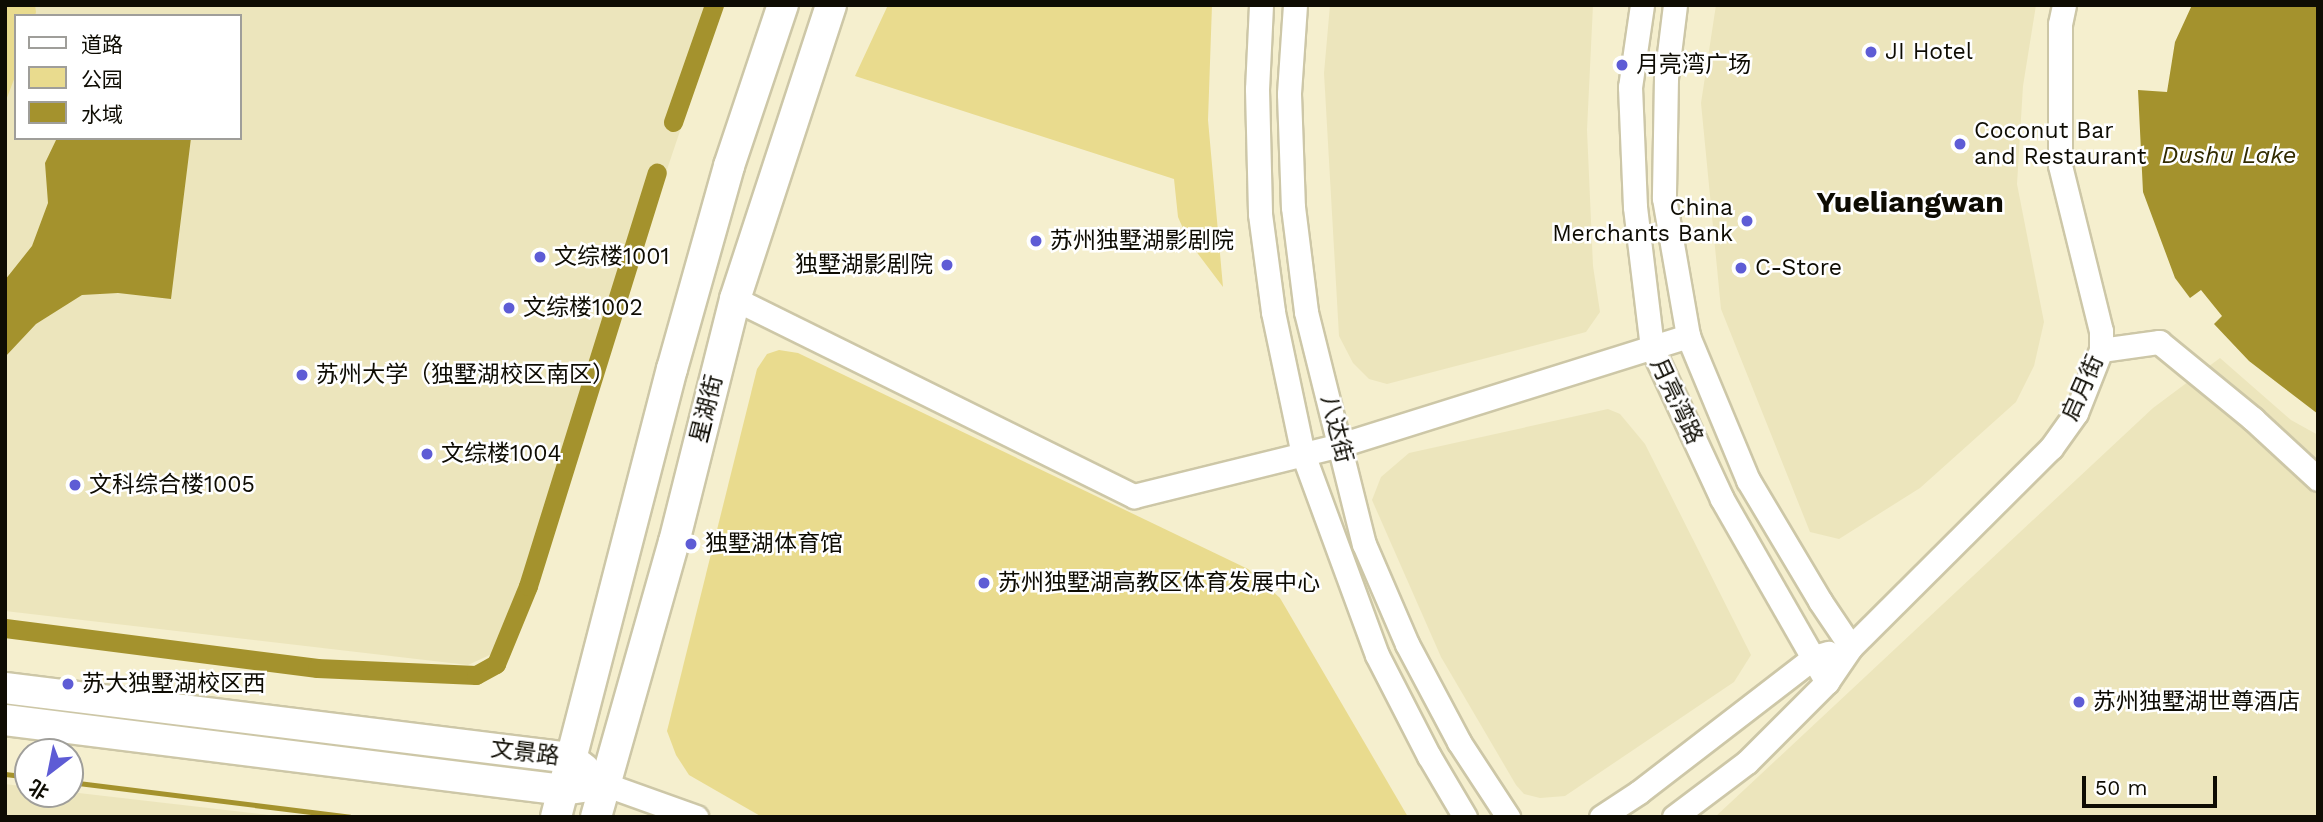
<!DOCTYPE html>
<meta charset="utf-8">
<style>
body{margin:0}
#map{position:relative;width:2323px;height:822px;overflow:hidden;background:#f5efce;font-family:"Work Sans","Noto Sans SC",sans-serif}
div>[style]{position:absolute}
.built>*{inset:0;background:#ece5bc}
.green>*{inset:0;background:#e9db8e}
.water>*{inset:0;background:#a4922d}
.stream>*{height:5px;margin:-2.5px;padding:0 2.5px;transform-origin:2.5px;border-radius:2.5px;background:#a4922d}
.canal>*{height:19px;margin:-9.5px;padding:0 9.5px;transform-origin:9.5px;border-radius:9.5px;background:#a4922d}
.roads{filter:drop-shadow(2px 0 #cdc7a7) drop-shadow(-2px 0 #cdc7a7) drop-shadow(0 2px #cdc7a7) drop-shadow(0 -2px #cdc7a7)}
.minor>*{height:23px;margin:-11.5px;padding:0 11.5px;transform-origin:11.5px;border-radius:11.5px;background:#fff}
.major>*{height:30px;margin:-15px;padding:0 15px;transform-origin:15px;border-radius:15px;background:#fff}
.dots>*{width:19px;height:19px;translate:-50% -50%;box-sizing:border-box;border:4px solid #fff;border-radius:50%}
span{translate:-50% -50%;white-space:nowrap;text-align:center;line-height:1.15;-webkit-text-stroke:5px #fff;paint-order:stroke}
.poi-label{font-size:23px;color:#0e0c03}
.left{translate:0 -50%;text-align:left}
.right{translate:-100% -50%;text-align:right}
.street-label{font-size:23px;color:#0e0c03}
.water-label{font-size:24px;color:#312a00;font-style:italic}
.district-label{font-size:30px;color:#0e0c03;font-weight:700}
.frame{position:absolute;inset:0;border:7px solid #0e0c03;pointer-events:none}
.legend{position:absolute;left:14px;top:14px;width:228px;height:126px;box-sizing:border-box;background:#fff;border:2px solid #9f9e9a;margin:0;padding:9px 12px;list-style:none;font-size:21px;color:#0e0c03}
.legend li{display:flex;align-items:center;gap:14px;height:35px}
.legend b{width:35px;border:2px solid #9f9e9a}
.north{position:absolute;left:14px;top:738px;width:70px;height:70px;box-sizing:border-box;background:#fff;border:2px solid #9f9e9a;border-radius:50%;rotate:212deg;font-size:19px;font-weight:700;line-height:28px;text-align:center;color:#0e0c03}
.north::after{content:'';display:block;margin:auto;width:24px;height:32px;background:#5e5cd5;clip-path:polygon(50% 0,100% 100%,50% 72%,0 100%)}
.scale{position:absolute;left:2082px;top:776px;width:135px;height:32px;box-sizing:border-box;border:4px solid #0e0c03;border-top:0;padding-left:9px;font-size:21px;line-height:24px;white-space:nowrap;color:#0e0c03;-webkit-text-stroke:5px #fff;paint-order:stroke}
</style>
<div id="map">
<div class="built">
<i style="clip-path:polygon(evenodd,5px 5px,711px 5px,681px 128px,515px 620px,494px 653px,468px 665px,5px 611px,5px 5px,16px 16px,240px 16px,240px 138px,16px 138px,16px 16px)"></i>
<i style="clip-path:polygon(1330px 5px,1593px 5px,1587px 130px,1593px 266px,1600px 312px,1586px 332px,1387px 384px,1369px 379px,1353px 363px,1339px 336px,1324px 73px)"></i>
<i style="clip-path:polygon(1716px 5px,2036px 5px,2023px 86px,2017px 184px,2044px 322px,2034px 366px,2016px 402px,1920px 488px,1839px 539px,1810px 532px,1721px 309px,1701px 103px)"></i>
<i style="clip-path:polygon(2220px 358px,2291px 420px,2318px 435px,2318px 817px,1715px 817px,2153px 408px)"></i>
<i style="clip-path:polygon(1608px 409px,1620px 414px,1645px 444px,1751px 655px,1734px 682px,1565px 796px,1540px 798px,1524px 794px,1516px 785px,1441px 657px,1372px 500px,1381px 477px,1409px 453px)"></i>
<i style="clip-path:polygon(5px 784px,28px 787px,28px 794px,70px 792px,286px 817px,5px 817px)"></i>
</div>
<div class="green">
<i style="clip-path:polygon(5px 5px,35px 5px,36px 12px,35px 16px,16px 16px,16px 74px,5px 103px)"></i>
<i style="clip-path:polygon(888px 5px,1212px 5px,1208px 120px,1223px 287px,1189px 242px,1178px 217px,1174px 179px,855px 76px)"></i>
<i style="clip-path:polygon(779px 350px,798px 353px,1248px 569px,1280px 598px,1408px 817px,762px 817px,689px 775px,676px 755px,667px 731px,757px 369px,767px 354px)"></i>
</div>
<div class="water">
<i style="clip-path:polygon(2192px 5px,2318px 5px,2318px 414px,2249px 361px,2214px 324px,2222px 316px,2201px 290px,2190px 298px,2175px 278px,2143px 192px,2138px 90px,2167px 92px,2175px 42px)"></i>
<i style="clip-path:polygon(57px 138px,191px 138px,171px 299px,118px 293px,82px 295px,36px 324px,5px 357px,5px 280px,32px 246px,48px 203px,45px 163px)"></i>
</div>
<div class="stream">
<i style="left:5px;top:774px;width:23px;rotate:7deg"></i>
<i style="left:70px;top:782px;width:282px;rotate:7.1deg"></i>
</div>
<div class="canal">
<i style="left:673px;top:122px;width:124px;rotate:-70.7deg"></i>
<i style="left:5px;top:628px;width:315px;rotate:7.3deg"></i>
<i style="left:317px;top:668px;width:159px;rotate:2.5deg"></i>
<i style="left:476px;top:675px;width:23px;rotate:-29deg"></i>
<i style="left:496px;top:664px;width:84px;rotate:-67.7deg"></i>
<i style="left:528px;top:586px;width:433px;rotate:-72.7deg"></i>
</div>
<div class="roads">
<div class="minor">
<i style="left:1261px;top:5px;width:84px;rotate:92.7deg"></i>
<i style="left:1257px;top:89px;width:125px;rotate:88.6deg"></i>
<i style="left:1260px;top:214px;width:99px;rotate:82.4deg"></i>
<i style="left:1273px;top:312px;width:145px;rotate:78.1deg"></i>
<i style="left:1303px;top:454px;width:214px;rotate:69.8deg"></i>
<i style="left:1377px;top:655px;width:114px;rotate:62.8deg"></i>
<i style="left:1429px;top:756px;width:71px;rotate:59.5deg"></i>
<i style="left:1295px;top:5px;width:89px;rotate:93.9deg"></i>
<i style="left:1289px;top:94px;width:113px;rotate:88deg"></i>
<i style="left:1293px;top:207px;width:106px;rotate:82.9deg"></i>
<i style="left:1306px;top:312px;width:239px;rotate:76deg"></i>
<i style="left:1364px;top:544px;width:109px;rotate:66.7deg"></i>
<i style="left:1407px;top:644px;width:111px;rotate:62deg"></i>
<i style="left:1459px;top:742px;width:90px;rotate:56.8deg"></i>
<i style="left:1642px;top:5px;width:83px;rotate:98.3deg"></i>
<i style="left:1630px;top:87px;width:120px;rotate:87.6deg"></i>
<i style="left:1635px;top:207px;width:142px;rotate:83.1deg"></i>
<i style="left:1652px;top:348px;width:166px;rotate:65.1deg"></i>
<i style="left:1722px;top:499px;width:211px;rotate:60.2deg"></i>
<i style="left:1675px;top:5px;width:74px;rotate:97deg"></i>
<i style="left:1666px;top:78px;width:120px;rotate:91deg"></i>
<i style="left:1664px;top:198px;width:140px;rotate:80.1deg"></i>
<i style="left:1688px;top:336px;width:156px;rotate:67.4deg"></i>
<i style="left:1748px;top:480px;width:141px;rotate:59.2deg"></i>
<i style="left:1820px;top:601px;width:55px;rotate:56deg"></i>
<i style="left:735px;top:299px;width:445px;rotate:26.3deg"></i>
<i style="left:1134px;top:496px;width:212px;rotate:-13.9deg"></i>
<i style="left:1340px;top:445px;width:365px;rotate:-17.4deg"></i>
<i style="left:2101px;top:350px;width:59px;rotate:-7.9deg"></i>
<i style="left:2159px;top:342px;width:122px;rotate:39.3deg"></i>
<i style="left:2253px;top:419px;width:88px;rotate:42.7deg"></i>
<i style="left:604px;top:784px;width:98px;rotate:19.7deg"></i>
<i style="left:1601px;top:817px;width:45px;rotate:-33.3deg"></i>
<i style="left:1639px;top:792px;width:221px;rotate:-37.6deg"></i>
<i style="left:1814px;top:657px;width:15px;rotate:-16deg"></i>
<i style="left:1674px;top:817px;width:91px;rotate:-37deg"></i>
<i style="left:1747px;top:762px;width:113px;rotate:-45deg"></i>
<i style="left:1827px;top:682px;width:42px;rotate:-55.6deg"></i>
<i style="left:1851px;top:647px;width:282px;rotate:-44.9deg"></i>
<i style="left:2051px;top:448px;width:43px;rotate:-54.5deg"></i>
<i style="left:2076px;top:413px;width:68px;rotate:-68.4deg"></i>
<i style="left:2101px;top:350px;width:19px;rotate:-90deg"></i>
<i style="left:2101px;top:331px;width:171px;rotate:-103.9deg"></i>
<i style="left:2060px;top:165px;width:141px;rotate:-90deg"></i>
<i style="left:2060px;top:24px;width:19px;rotate:-78deg"></i>
</div>
<div class="major">
<i style="left:5px;top:688px;width:569px;rotate:7.06deg"></i>
<i style="left:570px;top:758px;width:18px;rotate:38deg"></i>
<i style="left:5px;top:720px;width:562px;rotate:7.15deg"></i>
<i style="left:563px;top:790px;width:20px;rotate:-9deg"></i>
<i style="left:556px;top:817px;width:463px;rotate:-75.5deg"></i>
<i style="left:672px;top:369px;width:211px;rotate:-74.3deg"></i>
<i style="left:729px;top:166px;width:170px;rotate:-71.5deg"></i>
<i style="left:596px;top:817px;width:286px;rotate:-74.2deg"></i>
<i style="left:674px;top:542px;width:251px;rotate:-75.9deg"></i>
<i style="left:735px;top:299px;width:309px;rotate:-71.9deg"></i>
</div>
</div>
<div class="dots">
<i style="left:1871px;top:52px;background:#5e5cd5"></i>
<i style="left:1622px;top:65px;background:#5e5cd5"></i>
<i style="left:1960px;top:144px;background:#5e5cd5"></i>
<i style="left:1747px;top:221px;background:#5e5cd5"></i>
<i style="left:1036px;top:241px;background:#5e5cd5"></i>
<i style="left:540px;top:257px;background:#5e5cd5"></i>
<i style="left:947px;top:265px;background:#5e5cd5"></i>
<i style="left:1741px;top:268px;background:#5e5cd5"></i>
<i style="left:509px;top:308px;background:#5e5cd5"></i>
<i style="left:302px;top:375px;background:#5e5cd5"></i>
<i style="left:427px;top:454px;background:#5e5cd5"></i>
<i style="left:75px;top:485px;background:#5e5cd5"></i>
<i style="left:691px;top:544px;background:#5e5cd5"></i>
<i style="left:984px;top:583px;background:#5e5cd5"></i>
<i style="left:68px;top:684px;background:#5e5cd5"></i>
<i style="left:2079px;top:702px;background:#5e5cd5"></i>
</div>
<div class="poi-label">
<span class="left" style="left:1885px;top:52px">JI Hotel</span>
<span class="left" style="left:1636px;top:65px">月亮湾广场</span>
<span class="left" style="left:1974px;top:144px">Coconut Bar<br>and Restaurant</span>
<span class="right" style="left:1733px;top:221px">China<br>Merchants Bank</span>
<span class="left" style="left:1050px;top:241px">苏州独墅湖影剧院</span>
<span class="left" style="left:554px;top:257px">文综楼1001</span>
<span class="right" style="left:933px;top:265px">独墅湖影剧院</span>
<span class="left" style="left:1755px;top:268px">C-Store</span>
<span class="left" style="left:523px;top:308px">文综楼1002</span>
<span class="left" style="left:316px;top:375px">苏州大学（独墅湖校区南区）</span>
<span class="left" style="left:441px;top:454px">文综楼1004</span>
<span class="left" style="left:89px;top:485px">文科综合楼1005</span>
<span class="left" style="left:705px;top:544px">独墅湖体育馆</span>
<span class="left" style="left:998px;top:583px">苏州独墅湖高教区体育发展中心</span>
<span class="left" style="left:82px;top:684px">苏大独墅湖校区西</span>
<span class="left" style="left:2093px;top:702px">苏州独墅湖世尊酒店</span>
</div>
<div class="street-label">
<span style="left:2083px;top:388px;rotate:-66deg">启月街</span>
<span style="left:1676px;top:401px;rotate:65deg">月亮湾路</span>
<span style="left:707px;top:409px;rotate:-76deg">星湖街</span>
<span style="left:1336px;top:429px;rotate:76deg">八达街</span>
<span style="left:525px;top:753px;rotate:7deg">文景路</span>
</div>
<div class="water-label">
<span style="left:2229px;top:156px">Dushu Lake</span>
</div>
<div class="district-label">
<span style="left:1910px;top:202px">Yueliangwan</span>
</div>
<div class="frame"></div>
<ul class="legend">
<li><b style="height:9px;background:#fff"></b>道路</li>
<li><b style="height:19px;background:#e9db8e"></b>公园</li>
<li><b style="height:19px;background:#a4922d"></b>水域</li>
</ul>
<div class="north">北</div>
<div class="scale">50 m</div>
</div>
